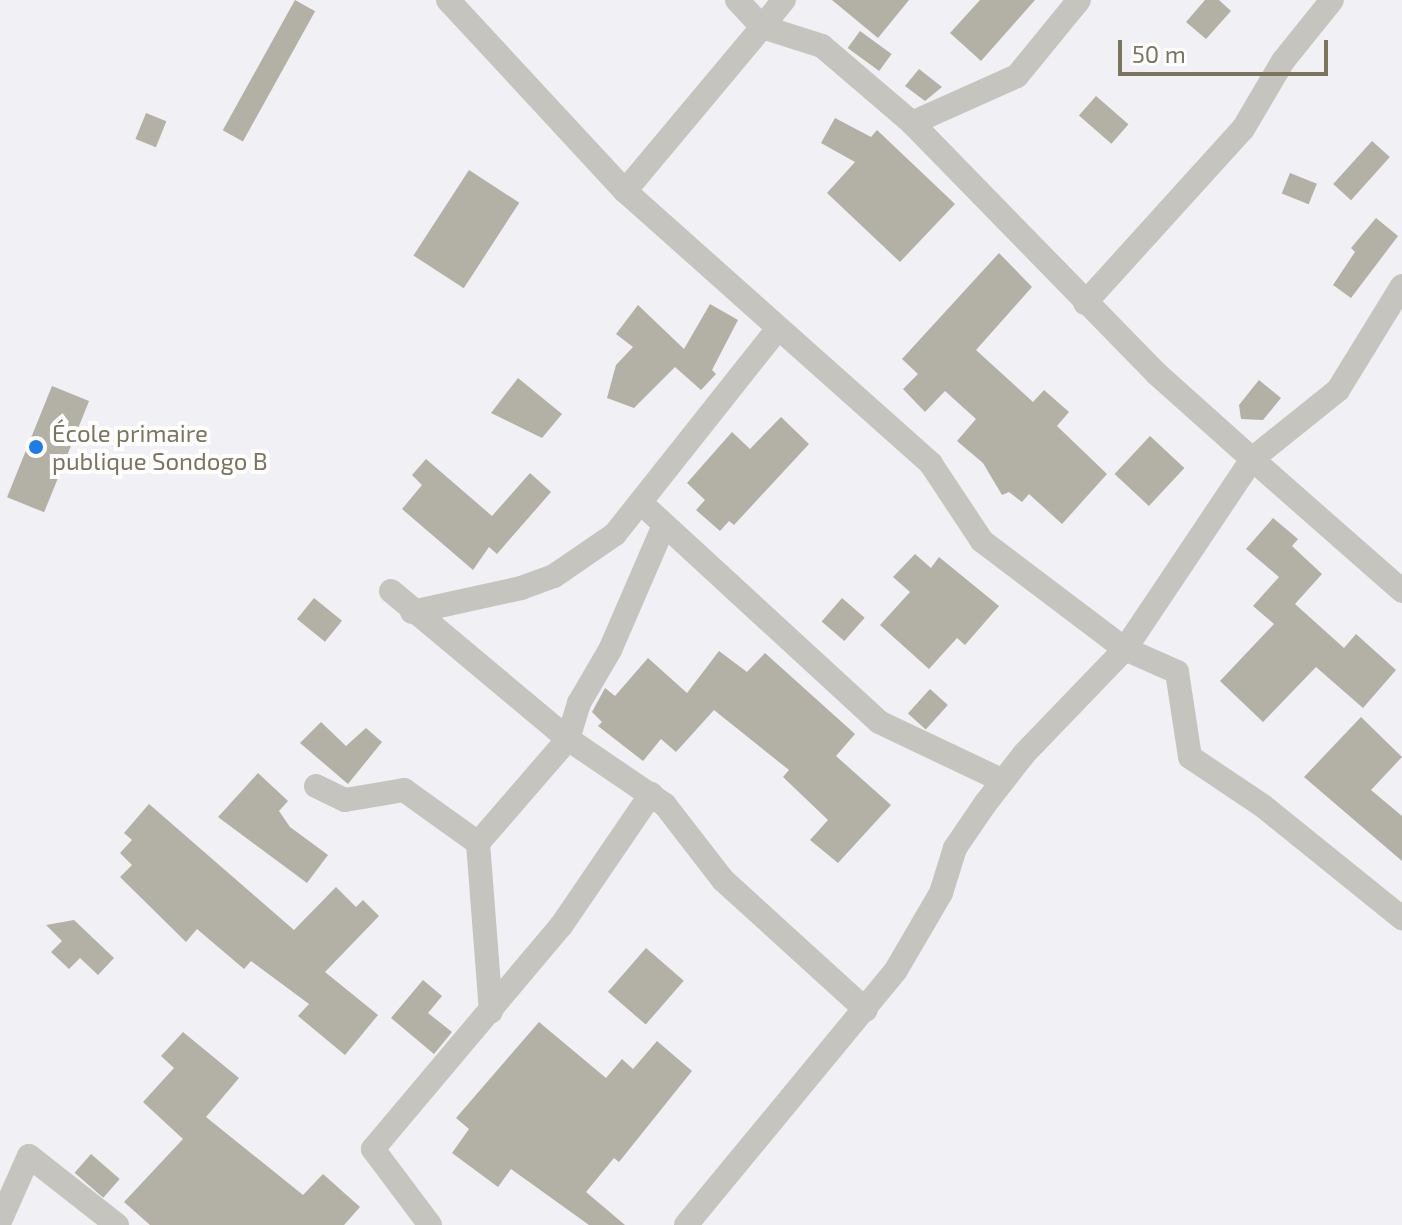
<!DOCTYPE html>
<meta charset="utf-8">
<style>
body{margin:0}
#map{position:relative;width:1402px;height:1225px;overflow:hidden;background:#f1f0f4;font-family:"Exo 2",sans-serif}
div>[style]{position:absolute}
.building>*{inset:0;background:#b3b0a6;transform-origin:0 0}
.minor>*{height:24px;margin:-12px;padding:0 12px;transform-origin:12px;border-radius:12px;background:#c6c4bf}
.dots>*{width:22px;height:22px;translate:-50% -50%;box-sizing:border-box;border:4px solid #fff;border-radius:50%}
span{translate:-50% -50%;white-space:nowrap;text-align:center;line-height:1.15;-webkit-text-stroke:8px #fff;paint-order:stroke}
.poi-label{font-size:24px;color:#7b745f}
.left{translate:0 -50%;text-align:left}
.scale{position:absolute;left:1118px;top:40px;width:210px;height:36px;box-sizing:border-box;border:4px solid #7b745f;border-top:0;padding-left:10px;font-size:24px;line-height:28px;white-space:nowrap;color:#7b745f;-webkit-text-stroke:6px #fff;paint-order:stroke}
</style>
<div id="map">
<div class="building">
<i style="left:295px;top:0;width:23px;height:149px;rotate:29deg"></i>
<i style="clip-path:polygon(832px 0,909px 0,878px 38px)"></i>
<i style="clip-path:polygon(980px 0,1035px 0,981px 61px,950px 33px)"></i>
<i style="clip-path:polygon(1205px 0,1219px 0,1231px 11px,1206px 39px,1186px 22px)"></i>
<i style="left:860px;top:31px;width:39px;height:21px;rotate:36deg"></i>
<i style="clip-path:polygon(919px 69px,942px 87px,925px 101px,905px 86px)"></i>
<i style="left:1096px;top:96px;width:43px;height:26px;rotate:41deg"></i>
<i style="left:146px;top:113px;width:22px;height:28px;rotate:22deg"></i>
<i style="clip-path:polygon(835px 118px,871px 137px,877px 130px,955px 204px,900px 262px,827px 193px,855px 162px,821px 143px)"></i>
<i style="left:1372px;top:141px;width:24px;height:58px;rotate:42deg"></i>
<i style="left:469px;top:170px;width:60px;height:102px;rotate:33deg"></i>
<i style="left:1290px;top:173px;width:29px;height:22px;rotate:22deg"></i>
<i style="clip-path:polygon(1376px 218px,1398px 236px,1351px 298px,1333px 285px,1355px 252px,1351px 248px)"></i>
<i style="clip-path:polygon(999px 253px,1032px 287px,976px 350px,1033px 402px,1044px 390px,1069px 412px,1057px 426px,1107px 474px,1062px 524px,1029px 494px,1022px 502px,1009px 492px,1002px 495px,983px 463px,957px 441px,976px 419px,945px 391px,925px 412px,903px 389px,918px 374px,902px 359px)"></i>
<i style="clip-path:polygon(710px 304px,738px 320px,712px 370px,716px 374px,701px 390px,675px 367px,634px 408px,607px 398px,616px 365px,633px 347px,616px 334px,638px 305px,684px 349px)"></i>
<i style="clip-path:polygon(518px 378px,562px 414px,542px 438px,491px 413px)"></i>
<i style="clip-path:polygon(1259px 380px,1281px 398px,1263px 420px,1241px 419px,1239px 405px)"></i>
<i style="left:52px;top:386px;width:40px;height:120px;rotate:22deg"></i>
<i style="clip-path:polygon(781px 417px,809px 444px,734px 525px,729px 521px,720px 531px,696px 510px,705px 500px,687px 483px,732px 432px,750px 449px)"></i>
<i style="left:1150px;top:436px;width:47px;height:52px;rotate:43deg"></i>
<i style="clip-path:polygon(426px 459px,492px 516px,530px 473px,551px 492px,497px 554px,489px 547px,473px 570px,402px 509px,422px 485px,412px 475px)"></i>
<i style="clip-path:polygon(1273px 518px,1298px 539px,1292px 546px,1322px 574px,1295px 604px,1344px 648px,1356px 634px,1396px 670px,1363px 708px,1316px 667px,1263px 722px,1220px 681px,1274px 624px,1253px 606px,1279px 577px,1246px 549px)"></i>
<i style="clip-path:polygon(915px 554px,931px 568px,939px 557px,999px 606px,965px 645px,957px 638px,929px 669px,880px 625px,910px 592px,893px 577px)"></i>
<i style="left:314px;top:598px;width:36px;height:27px;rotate:39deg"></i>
<i style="left:842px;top:598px;width:30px;height:31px;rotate:41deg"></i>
<i style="clip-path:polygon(719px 651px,747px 672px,765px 653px,855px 734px,836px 756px,891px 805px,838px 863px,810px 840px,828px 820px,783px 777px,789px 770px,714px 710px,676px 752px,661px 739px,643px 761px,598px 726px,602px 722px,592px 712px,605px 688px,615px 696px,648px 658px,687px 693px)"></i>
<i style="left:930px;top:689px;width:24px;height:33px;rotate:42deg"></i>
<i style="clip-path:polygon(1361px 717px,1402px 757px,1371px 790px,1402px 816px,1402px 861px,1304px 777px)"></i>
<i style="clip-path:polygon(321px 722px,346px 746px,366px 728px,382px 742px,348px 784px,300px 743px)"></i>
<i style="clip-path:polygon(258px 773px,288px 801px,279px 811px,290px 827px,328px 855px,307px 883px,218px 817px)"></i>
<i style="clip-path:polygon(149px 804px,294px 930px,336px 887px,356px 907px,363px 900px,379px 916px,325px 972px,378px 1015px,345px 1055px,298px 1016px,309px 1004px,251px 961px,244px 969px,197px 929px,186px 942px,120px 877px,132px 865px,120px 853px,132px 840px,124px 833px)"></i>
<i style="clip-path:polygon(74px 920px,114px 958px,98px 975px,80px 958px,69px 969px,51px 952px,62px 941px,46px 925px)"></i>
<i style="left:646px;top:948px;width:50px;height:58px;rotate:41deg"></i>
<i style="clip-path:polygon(423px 980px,442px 996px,428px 1013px,452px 1032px,434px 1054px,391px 1018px)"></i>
<i style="clip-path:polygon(539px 1022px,606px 1078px,622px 1059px,633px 1069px,657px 1041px,692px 1071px,619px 1162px,614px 1158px,586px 1192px,625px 1225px,589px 1225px,511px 1169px,498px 1187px,452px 1153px,469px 1129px,456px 1118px)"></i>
<i style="clip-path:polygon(183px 1032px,239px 1078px,206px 1117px,303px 1195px,323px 1174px,360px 1207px,344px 1225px,150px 1225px,124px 1202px,183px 1139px,143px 1102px,174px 1068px,161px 1056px)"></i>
<i style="left:91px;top:1154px;width:38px;height:25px;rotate:41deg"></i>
</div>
<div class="minor">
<i style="left:448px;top:0;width:260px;rotate:47.2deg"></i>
<i style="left:625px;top:191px;width:410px;rotate:41.7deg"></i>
<i style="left:931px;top:464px;width:92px;rotate:56.5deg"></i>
<i style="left:982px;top:541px;width:179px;rotate:37.1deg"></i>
<i style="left:1125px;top:649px;width:229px;rotate:-56.2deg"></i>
<i style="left:1252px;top:459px;width:200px;rotate:41.3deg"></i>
<i style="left:737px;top:0;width:37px;rotate:47deg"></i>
<i style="left:762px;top:27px;width:35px;rotate:-51deg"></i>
<i style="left:912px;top:123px;width:115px;rotate:-24.1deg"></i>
<i style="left:1017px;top:76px;width:98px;rotate:-50.8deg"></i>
<i style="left:625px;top:191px;width:214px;rotate:-50.1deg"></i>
<i style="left:762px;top:27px;width:63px;rotate:17.6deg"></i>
<i style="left:822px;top:46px;width:118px;rotate:40.5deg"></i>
<i style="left:912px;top:123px;width:351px;rotate:45.7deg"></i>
<i style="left:1157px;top:374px;width:127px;rotate:41.8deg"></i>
<i style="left:1252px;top:459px;width:110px;rotate:-38.7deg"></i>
<i style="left:1338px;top:390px;width:122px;rotate:-58.4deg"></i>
<i style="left:1085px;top:303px;width:235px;rotate:-47.8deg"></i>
<i style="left:1243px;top:129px;width:79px;rotate:-59.5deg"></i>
<i style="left:1283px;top:61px;width:78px;rotate:-51.2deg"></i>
<i style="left:641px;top:503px;width:323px;rotate:42.6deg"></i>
<i style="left:879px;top:722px;width:137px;rotate:25.4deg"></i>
<i style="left:391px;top:591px;width:231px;rotate:39.9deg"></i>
<i style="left:568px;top:739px;width:117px;rotate:34.2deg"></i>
<i style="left:665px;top:805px;width:95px;rotate:52.3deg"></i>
<i style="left:723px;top:880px;width:193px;rotate:42.3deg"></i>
<i style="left:412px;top:612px;width:112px;rotate:-12.4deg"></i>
<i style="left:521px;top:588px;width:35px;rotate:-20deg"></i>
<i style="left:554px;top:576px;width:74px;rotate:-34.5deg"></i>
<i style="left:615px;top:534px;width:259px;rotate:-51.6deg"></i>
<i style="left:316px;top:786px;width:32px;rotate:26deg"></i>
<i style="left:345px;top:800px;width:60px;rotate:-9.6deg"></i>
<i style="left:404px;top:790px;width:91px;rotate:35.6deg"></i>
<i style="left:478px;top:843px;width:169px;rotate:85.6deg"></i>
<i style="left:478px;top:843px;width:138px;rotate:-49.1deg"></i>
<i style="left:568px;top:739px;width:38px;rotate:-73deg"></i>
<i style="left:579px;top:703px;width:61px;rotate:-59.7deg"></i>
<i style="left:610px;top:650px;width:136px;rotate:-66.6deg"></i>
<i style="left:0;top:1221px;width:71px;rotate:-66deg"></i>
<i style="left:29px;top:1156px;width:112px;rotate:38.1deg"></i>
<i style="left:430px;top:1225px;width:95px;rotate:-126.9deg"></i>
<i style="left:373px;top:1149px;width:292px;rotate:-49.9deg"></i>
<i style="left:561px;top:926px;width:160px;rotate:-55.7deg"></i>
<i style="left:686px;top:1225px;width:330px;rotate:-50.5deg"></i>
<i style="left:896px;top:970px;width:89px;rotate:-59.7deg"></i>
<i style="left:941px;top:893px;width:47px;rotate:-72.7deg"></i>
<i style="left:955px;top:848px;width:53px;rotate:-55.7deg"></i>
<i style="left:985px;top:804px;width:63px;rotate:-52deg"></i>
<i style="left:1024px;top:754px;width:146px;rotate:-46.1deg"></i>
<i style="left:1125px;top:649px;width:57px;rotate:23.9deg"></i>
<i style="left:1177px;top:672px;width:86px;rotate:81.3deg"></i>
<i style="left:1190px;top:757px;width:88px;rotate:33.9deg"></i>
<i style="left:1263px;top:806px;width:179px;rotate:38.9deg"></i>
</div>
<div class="dots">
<i style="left:36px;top:447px;background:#207ce4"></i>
</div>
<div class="poi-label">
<span class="left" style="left:52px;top:447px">École primaire<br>publique Sondogo B</span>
</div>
<div class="scale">50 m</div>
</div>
